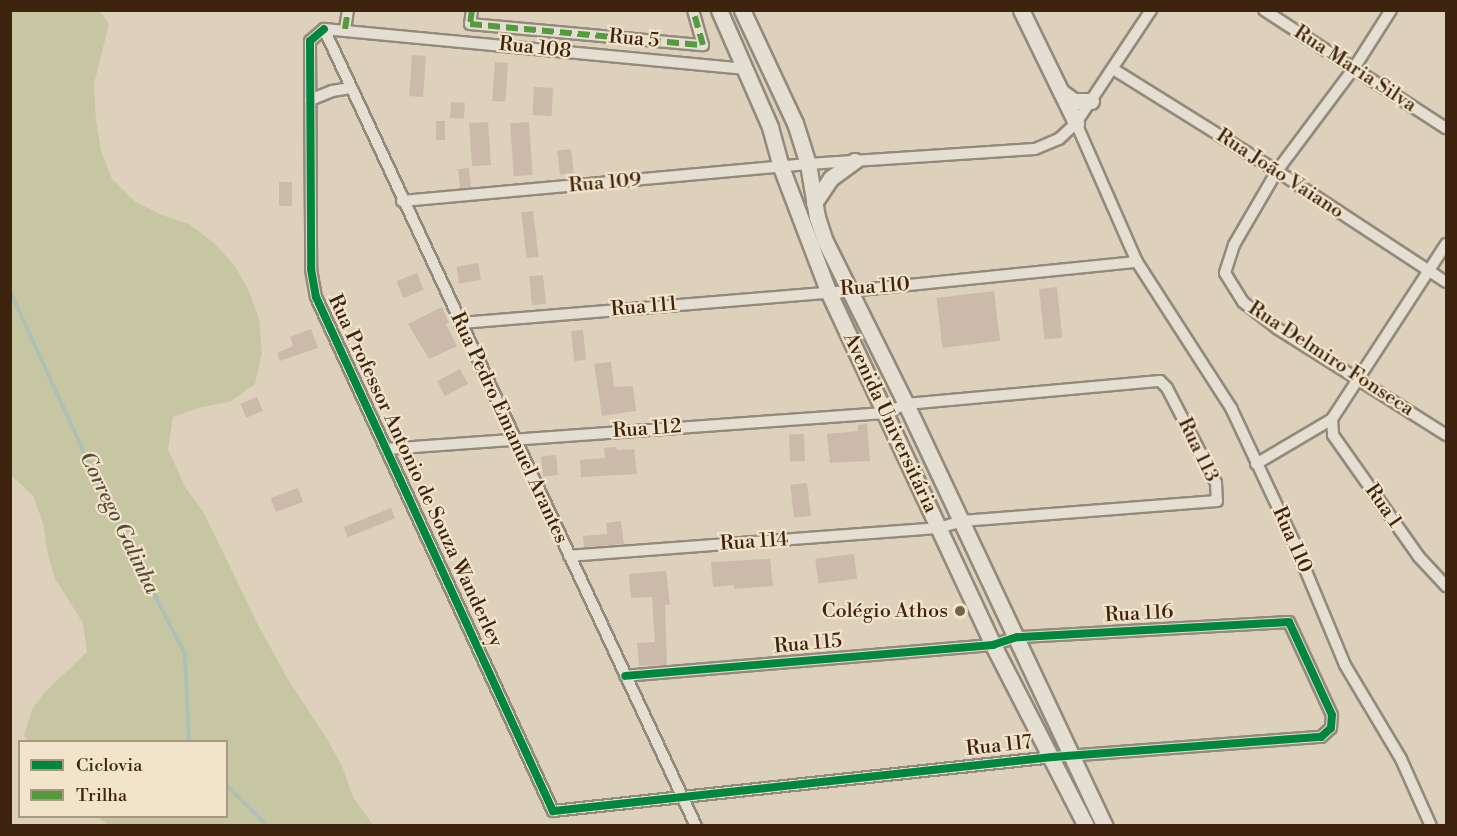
<!DOCTYPE html>
<meta charset="utf-8">
<style>
body{margin:0}
#map{position:relative;width:1457px;height:836px;overflow:hidden;background:#ddd1bc;font-family:"Libre Bodoni",serif}
div>[style]{position:absolute}
.green>*{inset:0;background:#c6c7a2}
.stream>*{height:4px;margin:-2px;padding:0 2px;transform-origin:2px;border-radius:2px;background:#aebfb6}
.building>*{inset:0;background:#cbb9aa;transform-origin:0 0}
.roads{filter:drop-shadow(2px 0 #948a7c) drop-shadow(-2px 0 #948a7c) drop-shadow(0 2px #948a7c) drop-shadow(0 -2px #948a7c)}
.street>*{height:10px;margin:-5px;padding:0 5px;transform-origin:5px;border-radius:5px;background:#e4ded3}
.secondary>*{height:15px;margin:-7.5px;padding:0 7.5px;transform-origin:7.5px;border-radius:7.5px;background:#e4ded3}
.quiet>*{height:6px;margin-top:-3px;transform-origin:0;background:repeating-linear-gradient(90deg,#539b3c 0 12px,transparent 0 18px)}
.cycleway>*{height:8px;margin:-4px;padding:0 4px;transform-origin:4px;border-radius:4px;background:#00873e}
.dots>*{width:16px;height:16px;translate:-50% -50%;box-sizing:border-box;border:3px solid #f1e4cb;border-radius:50%}
span{translate:-50% -50%;white-space:nowrap;text-align:center;line-height:1.15;-webkit-text-stroke:4.5px #f1e4cb;paint-order:stroke}
.street-label{font-size:20px;color:#3e240e}
.poi-label{font-size:20px;color:#3e240e}
.right{translate:-100% -50%;text-align:right}
.water-label{font-size:21px;color:#554937;font-style:italic}
.frame{position:absolute;inset:0;border:12px solid #3e240e;pointer-events:none}
.legend{position:absolute;left:18px;top:740px;width:210px;height:78px;box-sizing:border-box;background:#f1e4cb;border:2px solid #a9977f;margin:0;padding:8px 10px;list-style:none;font-size:18px;color:#3e240e}
.legend li{display:flex;align-items:center;gap:12px;height:30px}
.legend b{width:30px;border:2px solid #a9977f}
</style>
<div id="map">
<div class="green">
<i style="clip-path:polygon(10px 11px,100px 11px,109px 24px,94px 84px,96px 120px,101px 151px,112px 179px,134px 201px,162px 215px,189px 224px,214px 243px,234px 265px,249px 291px,259px 319px,262px 352px,255px 384px,230px 402px,201px 407px,173px 417px,168px 449px,185px 487px,204px 513px,258px 625px,289px 681px,327px 739px,342px 766px,353px 797px,373px 825px,108px 825px,97px 817px,226px 816px,226px 742px,28px 742px,24px 735px,33px 708px,45px 692px,87px 652px,83px 623px,55px 579px,47px 551px,43px 523px,33px 496px,11px 475px)"></i>
</div>
<div class="stream">
<i style="left:10px;top:291px;width:231px;rotate:65.4deg"></i>
<i style="left:106px;top:501px;width:172px;rotate:62.7deg"></i>
<i style="left:185px;top:654px;width:88px;rotate:87.4deg"></i>
<i style="left:226px;top:785px;width:59px;rotate:44.3deg"></i>
</div>
<div class="building">
<i style="left:412px;top:55px;width:14px;height:41px;rotate:4deg"></i>
<i style="left:495px;top:62px;width:13px;height:39px;rotate:4deg"></i>
<i style="left:534px;top:87px;width:19px;height:28px;rotate:3deg"></i>
<i style="left:451px;top:102px;width:14px;height:16px;rotate:4deg"></i>
<i style="left:436px;top:121px;width:9px;height:19px"></i>
<i style="left:488px;top:122px;width:43px;height:19px;rotate:86deg"></i>
<i style="left:529px;top:122px;width:53px;height:19px;rotate:86deg"></i>
<i style="left:571px;top:149px;width:24px;height:14px;rotate:83deg"></i>
<i style="left:469px;top:168px;width:19px;height:11px;rotate:84deg"></i>
<i style="left:279px;top:182px;width:13px;height:24px"></i>
<i style="left:533px;top:211px;width:46px;height:12px;rotate:83deg"></i>
<i style="left:478px;top:263px;width:17px;height:22px;rotate:80deg"></i>
<i style="left:417px;top:273px;width:18px;height:22px;rotate:68deg"></i>
<i style="left:543px;top:275px;width:29px;height:14px;rotate:84deg"></i>
<i style="left:1057px;top:287px;width:51px;height:18px;rotate:84deg"></i>
<i style="left:994px;top:291px;width:50px;height:58px;rotate:83deg"></i>
<i style="clip-path:polygon(442px 307px,449px 323px,446px 324px,457px 346px,429px 359px,408px 324px)"></i>
<i style="clip-path:polygon(311px 329px,318px 348px,280px 361px,277px 353px,293px 346px,290px 337px)"></i>
<i style="left:583px;top:330px;width:30px;height:12px;rotate:84deg"></i>
<i style="clip-path:polygon(611px 362px,614px 387px,633px 386px,636px 411px,602px 416px,594px 364px)"></i>
<i style="left:460px;top:369px;width:17px;height:26px;rotate:62deg"></i>
<i style="left:257px;top:397px;width:15px;height:18px;rotate:67deg"></i>
<i style="clip-path:polygon(867px 424px,870px 461px,830px 463px,827px 434px,858px 431px,858px 425px)"></i>
<i style="left:804px;top:434px;width:27px;height:15px;rotate:88deg"></i>
<i style="clip-path:polygon(616px 447px,617px 450px,634px 449px,637px 474px,581px 477px,580px 460px,605px 458px,604px 448px)"></i>
<i style="left:556px;top:455px;width:20px;height:15px;rotate:84deg"></i>
<i style="left:807px;top:483px;width:33px;height:17px;rotate:83deg"></i>
<i style="left:298px;top:488px;width:15px;height:29px;rotate:70deg"></i>
<i style="left:391px;top:508px;width:11px;height:51px;rotate:68deg"></i>
<i style="clip-path:polygon(621px 521px,624px 544px,584px 547px,583px 536px,607px 534px,606px 523px)"></i>
<i style="left:854px;top:554px;width:25px;height:39px;rotate:83deg"></i>
<i style="clip-path:polygon(770px 559px,773px 586px,734px 589px,734px 585px,713px 587px,711px 562px)"></i>
<i style="clip-path:polygon(666px 571px,670px 604px,665px 605px,667px 665px,639px 666px,637px 643px,655px 642px,652px 597px,631px 598px,629px 574px)"></i>
</div>
<div class="roads">
<div class="street">
<i style="left:472px;top:10px;width:14px;rotate:98deg"></i>
<i style="left:470px;top:24px;width:234px;rotate:5.2deg"></i>
<i style="left:703px;top:45px;width:36px;rotate:-106deg"></i>
<i style="left:1264px;top:10px;width:217px;rotate:33deg"></i>
<i style="left:1391px;top:10px;width:69px;rotate:122.5deg"></i>
<i style="left:1354px;top:68px;width:129px;rotate:126.8deg"></i>
<i style="left:1277px;top:171px;width:86px;rotate:120.2deg"></i>
<i style="left:1234px;top:245px;width:29px;rotate:108deg"></i>
<i style="left:1225px;top:273px;width:34px;rotate:58deg"></i>
<i style="left:1243px;top:302px;width:44px;rotate:37.6deg"></i>
<i style="left:1278px;top:329px;width:199px;rotate:32.2deg"></i>
<i style="left:324px;top:29px;width:18px;rotate:139deg"></i>
<i style="left:310px;top:41px;width:228px;rotate:89.7deg"></i>
<i style="left:311px;top:269px;width:28px;rotate:80deg"></i>
<i style="left:316px;top:297px;width:566px;rotate:65.25deg"></i>
<i style="left:553px;top:811px;width:503px;rotate:-6.16deg"></i>
<i style="left:1053px;top:757px;width:269px;rotate:-4.3deg"></i>
<i style="left:1321px;top:737px;width:13px;rotate:-42deg"></i>
<i style="left:1331px;top:728px;width:13px;rotate:-86deg"></i>
<i style="left:1332px;top:715px;width:102px;rotate:-114.8deg"></i>
<i style="left:1289px;top:622px;width:272px;rotate:176.8deg"></i>
<i style="left:1017px;top:637px;width:25px;rotate:162deg"></i>
<i style="left:993px;top:645px;width:369px;rotate:175.2deg"></i>
<i style="left:324px;top:29px;width:880px;rotate:64.98deg"></i>
<i style="left:324px;top:29px;width:424px;rotate:5.4deg"></i>
<i style="left:345px;top:29px;width:19px;rotate:-81deg"></i>
<i style="left:1113px;top:69px;width:193px;rotate:31.9deg"></i>
<i style="left:1277px;top:171px;width:202px;rotate:33.3deg"></i>
<i style="left:310px;top:100px;width:24px;rotate:-22deg"></i>
<i style="left:332px;top:91px;width:19px;rotate:-9deg"></i>
<i style="left:1076px;top:123px;width:152px;rotate:66.3deg"></i>
<i style="left:1137px;top:262px;width:174px;rotate:57.2deg"></i>
<i style="left:1231px;top:408px;width:146px;rotate:64.8deg"></i>
<i style="left:1293px;top:540px;width:135px;rotate:67.4deg"></i>
<i style="left:1345px;top:665px;width:109px;rotate:59.2deg"></i>
<i style="left:1401px;top:759px;width:73px;rotate:65.9deg"></i>
<i style="left:402px;top:201px;width:408px;rotate:-5.2deg"></i>
<i style="left:808px;top:164px;width:227px;rotate:-3.8deg"></i>
<i style="left:1035px;top:149px;width:26px;rotate:-23deg"></i>
<i style="left:1059px;top:139px;width:23px;rotate:-43deg"></i>
<i style="left:1076px;top:123px;width:136px;rotate:-56.4deg"></i>
<i style="left:460px;top:323px;width:391px;rotate:-4.7deg"></i>
<i style="left:850px;top:291px;width:288px;rotate:-5.8deg"></i>
<i style="left:1332px;top:419px;width:16px;rotate:86deg"></i>
<i style="left:1333px;top:435px;width:149px;rotate:54.8deg"></i>
<i style="left:1419px;top:557px;width:40px;rotate:47deg"></i>
<i style="left:386px;top:449px;width:500px;rotate:-4.13deg"></i>
<i style="left:885px;top:413px;width:23px;rotate:-23deg"></i>
<i style="left:906px;top:404px;width:255px;rotate:-5.2deg"></i>
<i style="left:1160px;top:381px;width:10px;rotate:45deg"></i>
<i style="left:1167px;top:388px;width:107px;rotate:62.7deg"></i>
<i style="left:1216px;top:483px;width:18px;rotate:87deg"></i>
<i style="left:1217px;top:501px;width:256px;rotate:175.5deg"></i>
<i style="left:962px;top:521px;width:24px;rotate:163deg"></i>
<i style="left:939px;top:528px;width:371px;rotate:175.7deg"></i>
<i style="left:1256px;top:464px;width:88px;rotate:-30.6deg"></i>
<i style="left:1332px;top:419px;width:209px;rotate:-56.9deg"></i>
</div>
<div class="secondary">
<i style="left:719px;top:10px;width:128px;rotate:66.4deg"></i>
<i style="left:770px;top:127px;width:41px;rotate:74.6deg"></i>
<i style="left:781px;top:167px;width:133px;rotate:69.2deg"></i>
<i style="left:828px;top:291px;width:391px;rotate:65deg"></i>
<i style="left:993px;top:645px;width:203px;rotate:62.8deg"></i>
<i style="left:742px;top:10px;width:125px;rotate:64.9deg"></i>
<i style="left:795px;top:123px;width:43px;rotate:72.4deg"></i>
<i style="left:808px;top:164px;width:54px;rotate:80.4deg"></i>
<i style="left:817px;top:217px;width:25px;rotate:72deg"></i>
<i style="left:825px;top:241px;width:182px;rotate:63.6deg"></i>
<i style="left:906px;top:404px;width:467px;rotate:64.8deg"></i>
<i style="left:1021px;top:10px;width:126px;rotate:64deg"></i>
<i style="left:1061px;top:92px;width:16px;rotate:35deg"></i>
<i style="left:1074px;top:101px;width:17px"></i>
<i style="left:814px;top:203px;width:30px;rotate:-56deg"></i>
<i style="left:831px;top:178px;width:29px;rotate:-36deg"></i>
</div>
</div>
<div class="quiet">
<i style="left:472px;top:10px;width:14px;rotate:98deg"></i>
<i style="left:470px;top:24px;width:234px;rotate:5.2deg"></i>
<i style="left:703px;top:45px;width:36px;rotate:-106deg"></i>
<i style="left:345px;top:29px;width:19px;rotate:-81deg"></i>
</div>
<div class="cycleway">
<i style="left:324px;top:29px;width:18px;rotate:139deg"></i>
<i style="left:310px;top:41px;width:228px;rotate:89.7deg"></i>
<i style="left:311px;top:269px;width:28px;rotate:80deg"></i>
<i style="left:316px;top:297px;width:566px;rotate:65.25deg"></i>
<i style="left:553px;top:811px;width:503px;rotate:-6.16deg"></i>
<i style="left:1053px;top:757px;width:269px;rotate:-4.3deg"></i>
<i style="left:1321px;top:737px;width:13px;rotate:-42deg"></i>
<i style="left:1331px;top:728px;width:13px;rotate:-86deg"></i>
<i style="left:1332px;top:715px;width:102px;rotate:-114.8deg"></i>
<i style="left:1289px;top:622px;width:272px;rotate:176.8deg"></i>
<i style="left:1017px;top:637px;width:25px;rotate:162deg"></i>
<i style="left:993px;top:645px;width:369px;rotate:175.2deg"></i>
</div>
<div class="dots">
<i style="left:960px;top:611px;background:#76614b"></i>
</div>
<div class="street-label">
<span style="left:634px;top:39px;rotate:5deg">Rua 5</span>
<span style="left:535px;top:48px;rotate:6deg">Rua 108</span>
<span style="left:1355px;top:69px;rotate:33deg">Rua Maria Silva</span>
<span style="left:1280px;top:174px;rotate:33deg">Rua João Vaiano</span>
<span style="left:605px;top:183px;rotate:-5deg">Rua 109</span>
<span style="left:875px;top:287px;rotate:-4deg">Rua 110</span>
<span style="left:644px;top:307px;rotate:-5deg">Rua 111</span>
<span style="left:1331px;top:359px;rotate:33deg">Rua Delmiro Fonseca</span>
<span style="left:890px;top:423px;rotate:65deg">Avenida Universitária</span>
<span style="left:509px;top:428px;rotate:65deg">Rua Pedro Emanuel Arantes</span>
<span style="left:647px;top:429px;rotate:-4deg">Rua 112</span>
<span style="left:1198px;top:450px;rotate:64deg">Rua 113</span>
<span style="left:415px;top:471px;rotate:65deg">Rua Professor Antonio de Souza Wanderley</span>
<span style="left:1383px;top:506px;rotate:55deg">Rua 1</span>
<span style="left:1292px;top:540px;rotate:66deg">Rua 110</span>
<span style="left:754px;top:542px;rotate:-4deg">Rua 114</span>
<span style="left:1139px;top:614px;rotate:-3deg">Rua 116</span>
<span style="left:808px;top:644px;rotate:-5deg">Rua 115</span>
<span style="left:999px;top:746px;rotate:-6deg">Rua 117</span>
</div>
<div class="poi-label">
<span class="right" style="left:948px;top:611px">Colégio Athos</span>
</div>
<div class="water-label">
<span style="left:119px;top:523px;rotate:64deg">Corrego Galinha</span>
</div>
<div class="frame"></div>
<ul class="legend">
<li><b style="height:8px;background:#00873e"></b>Ciclovia</li>
<li><b style="height:8px;background:#539b3c"></b>Trilha</li>
</ul>
</div>
